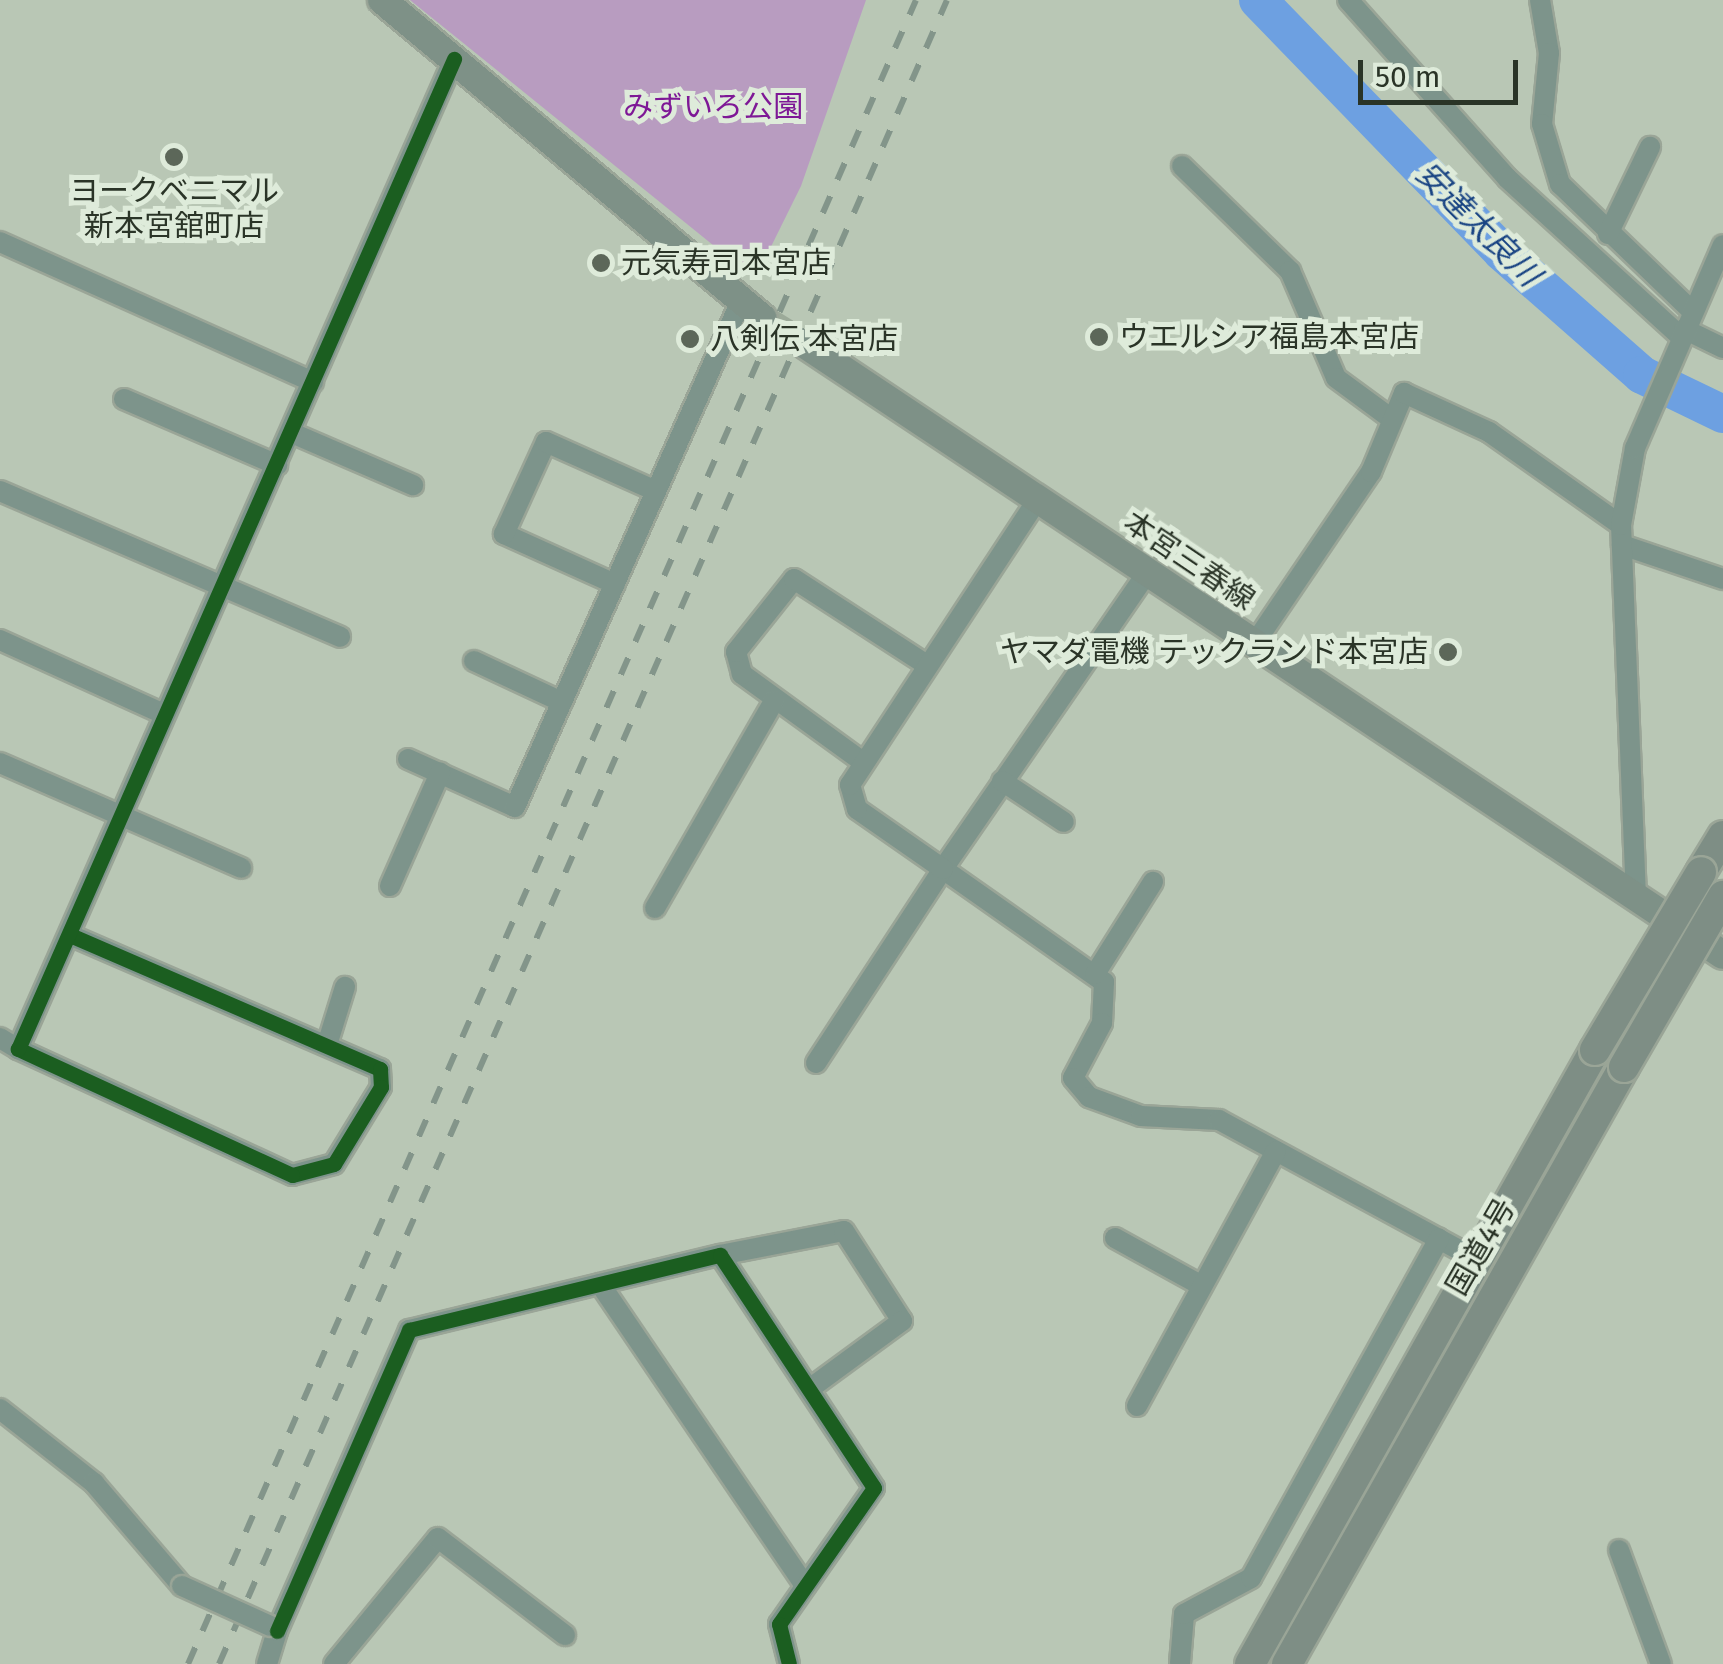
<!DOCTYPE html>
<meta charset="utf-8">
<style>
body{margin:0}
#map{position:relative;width:1723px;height:1664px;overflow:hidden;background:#b9c7b5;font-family:"Fira Sans","Noto Sans JP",sans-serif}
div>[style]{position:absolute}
.green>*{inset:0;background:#b89cc0}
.river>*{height:38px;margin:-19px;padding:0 19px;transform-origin:19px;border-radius:19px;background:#6da0e1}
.major-tunnel>*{height:28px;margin-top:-14px;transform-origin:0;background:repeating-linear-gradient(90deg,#9caa99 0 28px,transparent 0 42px)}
.roads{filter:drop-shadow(2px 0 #9aa597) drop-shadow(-2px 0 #9aa597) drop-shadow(0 2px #9aa597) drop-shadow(0 -2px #9aa597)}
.minor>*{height:20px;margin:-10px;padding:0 10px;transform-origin:10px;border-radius:10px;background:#7d948b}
.major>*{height:28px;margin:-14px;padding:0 14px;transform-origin:14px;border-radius:14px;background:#7e9187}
.highway>*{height:30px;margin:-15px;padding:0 15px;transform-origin:15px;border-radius:15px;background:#7e8e85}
.rail>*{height:6px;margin-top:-3px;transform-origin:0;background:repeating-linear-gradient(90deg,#83958a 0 18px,transparent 0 36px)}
.bridges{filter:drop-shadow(2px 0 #9aa597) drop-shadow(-2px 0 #9aa597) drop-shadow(0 2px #9aa597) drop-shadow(0 -2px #9aa597)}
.minor-bridge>*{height:20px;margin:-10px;padding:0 10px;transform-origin:10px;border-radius:10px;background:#7d948b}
.highway-bridge>*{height:30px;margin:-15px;padding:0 15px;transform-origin:15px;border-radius:15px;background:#7e8e85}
.cycleway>*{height:15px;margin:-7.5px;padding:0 7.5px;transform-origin:7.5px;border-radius:7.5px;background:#1b5e20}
.dots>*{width:28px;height:28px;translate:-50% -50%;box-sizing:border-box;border:5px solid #deebda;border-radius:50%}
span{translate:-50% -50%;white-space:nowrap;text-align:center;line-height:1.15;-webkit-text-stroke:10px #deebda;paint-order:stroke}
.park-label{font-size:30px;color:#7e1896}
.poi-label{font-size:30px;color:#2a3427}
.left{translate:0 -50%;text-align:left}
.right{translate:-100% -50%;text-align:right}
.street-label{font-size:30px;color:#2a3427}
.water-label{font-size:32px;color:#194483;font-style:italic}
.scale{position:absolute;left:1358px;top:60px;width:160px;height:45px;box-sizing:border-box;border:5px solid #2a3427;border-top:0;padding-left:12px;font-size:30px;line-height:35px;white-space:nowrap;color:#2a3427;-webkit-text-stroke:8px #deebda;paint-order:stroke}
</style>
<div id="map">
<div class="green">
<i style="clip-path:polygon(410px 0,866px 0,801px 186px,755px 279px)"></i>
</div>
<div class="river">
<i style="left:1258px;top:0;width:351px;rotate:45.9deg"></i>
<i style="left:1502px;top:252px;width:186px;rotate:41.3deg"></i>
<i style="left:1642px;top:375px;width:90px;rotate:25.7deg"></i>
</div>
<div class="major-tunnel">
<i style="left:762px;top:318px;width:52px;rotate:31.5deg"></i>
</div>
<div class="roads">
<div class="minor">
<i style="left:1348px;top:0;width:239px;rotate:48.2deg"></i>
<i style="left:1507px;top:178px;width:236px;rotate:42.4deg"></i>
<i style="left:1540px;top:0;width:54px;rotate:80.4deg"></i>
<i style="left:1549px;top:53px;width:71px;rotate:95.6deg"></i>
<i style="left:1542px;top:124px;width:63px;rotate:73.3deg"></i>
<i style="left:1560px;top:184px;width:183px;rotate:43.9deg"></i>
<i style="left:1182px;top:166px;width:151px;rotate:44.2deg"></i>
<i style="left:1290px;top:271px;width:116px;rotate:66.7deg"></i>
<i style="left:1336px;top:378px;width:66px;rotate:36.3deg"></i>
<i style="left:1608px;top:234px;width:97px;rotate:-64.2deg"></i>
<i style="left:0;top:242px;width:343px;rotate:24.1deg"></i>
<i style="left:1684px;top:329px;width:43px;rotate:26deg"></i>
<i style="left:124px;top:399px;width:167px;rotate:23.3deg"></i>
<i style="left:292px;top:433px;width:132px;rotate:23.3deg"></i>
<i style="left:0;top:491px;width:370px;rotate:23.2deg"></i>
<i style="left:1622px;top:545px;width:107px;rotate:18.6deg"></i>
<i style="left:1147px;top:573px;width:359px;rotate:124.6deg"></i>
<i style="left:943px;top:869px;width:197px;rotate:35.1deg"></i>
<i style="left:1104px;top:982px;width:41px;rotate:92.8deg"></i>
<i style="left:1102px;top:1023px;width:62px;rotate:117.8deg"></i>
<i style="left:1073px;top:1078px;width:25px;rotate:50deg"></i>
<i style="left:1089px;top:1097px;width:55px;rotate:20.1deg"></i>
<i style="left:1141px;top:1116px;width:78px;rotate:2.9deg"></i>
<i style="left:1219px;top:1120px;width:290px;rotate:28.4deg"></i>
<i style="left:615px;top:584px;width:122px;rotate:-155.8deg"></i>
<i style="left:504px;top:534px;width:101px;rotate:-65.5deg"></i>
<i style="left:546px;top:442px;width:120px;rotate:24deg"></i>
<i style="left:0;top:640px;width:180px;rotate:24.3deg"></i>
<i style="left:1254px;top:644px;width:208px;rotate:-55.8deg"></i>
<i style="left:1371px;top:472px;width:86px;rotate:-67.3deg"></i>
<i style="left:1404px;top:393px;width:94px;rotate:24.6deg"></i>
<i style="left:1489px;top:432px;width:161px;rotate:35.2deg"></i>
<i style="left:474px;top:661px;width:97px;rotate:25deg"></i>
<i style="left:408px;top:759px;width:117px;rotate:24.2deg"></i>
<i style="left:515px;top:807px;width:554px;rotate:-65.93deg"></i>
<i style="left:863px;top:762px;width:150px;rotate:-144deg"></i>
<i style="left:742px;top:674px;width:23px;rotate:-105deg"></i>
<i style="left:736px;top:652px;width:93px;rotate:-51.5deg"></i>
<i style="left:794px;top:579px;width:158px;rotate:32.9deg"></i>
<i style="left:0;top:763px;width:263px;rotate:23.5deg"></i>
<i style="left:1002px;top:781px;width:74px;rotate:33.5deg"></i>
<i style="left:390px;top:886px;width:124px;rotate:-66.1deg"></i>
<i style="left:1636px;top:898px;width:373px;rotate:-92.3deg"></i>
<i style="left:1621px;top:525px;width:78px;rotate:-79.7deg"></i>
<i style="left:1635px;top:448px;width:221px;rotate:-66.6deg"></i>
<i style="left:655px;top:908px;width:239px;rotate:-60.1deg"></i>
<i style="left:70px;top:935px;width:338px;rotate:23.4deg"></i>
<i style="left:380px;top:1069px;width:18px;rotate:87deg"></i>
<i style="left:381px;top:1087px;width:90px;rotate:121.4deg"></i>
<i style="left:334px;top:1164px;width:43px;rotate:165.3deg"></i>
<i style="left:292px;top:1175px;width:302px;rotate:-155.3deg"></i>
<i style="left:18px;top:1049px;width:1082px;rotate:-66.23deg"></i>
<i style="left:1095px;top:974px;width:109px;rotate:-57.8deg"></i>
<i style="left:0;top:1038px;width:21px;rotate:31deg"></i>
<i style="left:327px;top:1045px;width:61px;rotate:-72.8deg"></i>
<i style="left:816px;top:1063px;width:232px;rotate:-56.8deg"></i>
<i style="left:943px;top:869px;width:105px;rotate:-145.1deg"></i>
<i style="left:857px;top:809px;width:25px;rotate:-106deg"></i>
<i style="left:850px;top:785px;width:342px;rotate:-56.7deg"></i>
<i style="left:1115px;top:1238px;width:99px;rotate:28.9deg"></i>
<i style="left:720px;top:1255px;width:126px;rotate:-11deg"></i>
<i style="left:844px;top:1231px;width:107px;rotate:57.2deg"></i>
<i style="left:902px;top:1321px;width:112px;rotate:143.7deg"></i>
<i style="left:600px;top:1284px;width:365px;rotate:55.8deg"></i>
<i style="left:1137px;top:1406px;width:290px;rotate:-61.4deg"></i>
<i style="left:0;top:1409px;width:120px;rotate:38.2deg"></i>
<i style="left:94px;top:1483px;width:135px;rotate:49.5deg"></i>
<i style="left:1619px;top:1550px;width:121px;rotate:69.8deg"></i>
<i style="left:277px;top:1631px;width:329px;rotate:-66.3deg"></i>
<i style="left:409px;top:1330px;width:320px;rotate:-13.6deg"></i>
<i style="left:720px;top:1255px;width:279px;rotate:56.5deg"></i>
<i style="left:874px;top:1488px;width:166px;rotate:124.9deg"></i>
<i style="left:779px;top:1624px;width:41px;rotate:76deg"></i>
<i style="left:1180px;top:1663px;width:49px;rotate:-85.3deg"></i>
<i style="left:1184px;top:1614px;width:76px;rotate:-28.2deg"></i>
<i style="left:1251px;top:1578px;width:388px;rotate:-61deg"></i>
<i style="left:267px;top:1664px;width:34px;rotate:-73deg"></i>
<i style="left:277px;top:1631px;width:9px;rotate:-144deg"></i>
<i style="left:334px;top:1664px;width:163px;rotate:-50.5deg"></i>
<i style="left:438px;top:1538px;width:160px;rotate:37.4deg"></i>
</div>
<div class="major">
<i style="left:382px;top:0;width:496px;rotate:39.9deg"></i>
<i style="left:806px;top:345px;width:1101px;rotate:33.63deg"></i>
</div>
<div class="highway">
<i style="left:1701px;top:872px;width:42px;rotate:-58.6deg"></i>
<i style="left:1250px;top:1664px;width:704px;rotate:-60.67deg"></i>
<i style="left:1287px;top:1664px;width:686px;rotate:-60.56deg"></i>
</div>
</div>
<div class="rail">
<i style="left:188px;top:1664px;width:1816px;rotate:-66.37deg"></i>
<i style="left:219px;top:1664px;width:1816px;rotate:-66.37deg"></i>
</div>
<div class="bridges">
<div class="minor-bridge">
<i style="left:182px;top:1586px;width:97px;rotate:24.4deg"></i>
</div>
<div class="highway-bridge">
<i style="left:1595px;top:1050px;width:207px;rotate:-59.2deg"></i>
<i style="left:1624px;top:1067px;width:198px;rotate:-59.9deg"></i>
</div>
</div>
<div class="cycleway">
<i style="left:70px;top:935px;width:338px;rotate:23.4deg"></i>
<i style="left:380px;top:1069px;width:18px;rotate:87deg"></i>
<i style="left:381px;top:1087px;width:90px;rotate:121.4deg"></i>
<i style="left:334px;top:1164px;width:43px;rotate:165.3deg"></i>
<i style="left:292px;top:1175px;width:302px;rotate:-155.3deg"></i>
<i style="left:18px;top:1049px;width:1082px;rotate:-66.23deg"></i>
<i style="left:277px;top:1631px;width:329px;rotate:-66.3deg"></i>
<i style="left:409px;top:1330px;width:320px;rotate:-13.6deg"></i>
<i style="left:720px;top:1255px;width:279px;rotate:56.5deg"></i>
<i style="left:874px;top:1488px;width:166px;rotate:124.9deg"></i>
<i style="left:779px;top:1624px;width:41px;rotate:76deg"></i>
</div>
<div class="dots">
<i style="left:174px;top:157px;background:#5c6759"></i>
<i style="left:601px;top:263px;background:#5c6759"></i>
<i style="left:1099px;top:337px;background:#5c6759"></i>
<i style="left:690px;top:339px;background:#5c6759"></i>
<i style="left:1448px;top:652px;background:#5c6759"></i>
</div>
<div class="park-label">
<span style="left:713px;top:107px">みずいろ公園</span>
</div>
<div class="poi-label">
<span style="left:174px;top:208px">ヨークベニマル<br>新本宮舘町店</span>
<span class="left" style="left:621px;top:263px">元気寿司本宮店</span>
<span class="left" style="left:1119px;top:337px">ウエルシア福島本宮店</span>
<span class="left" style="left:710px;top:339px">八剣伝 本宮店</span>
<span class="right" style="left:1428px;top:652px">ヤマダ電機 テックランド本宮店</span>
</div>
<div class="street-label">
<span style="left:1189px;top:561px;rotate:34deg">本宮三春線</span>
<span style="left:1481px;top:1247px;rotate:-60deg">国道4号</span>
</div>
<div class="water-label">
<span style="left:1478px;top:224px;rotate:45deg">安達太良川</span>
</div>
<div class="scale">50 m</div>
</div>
